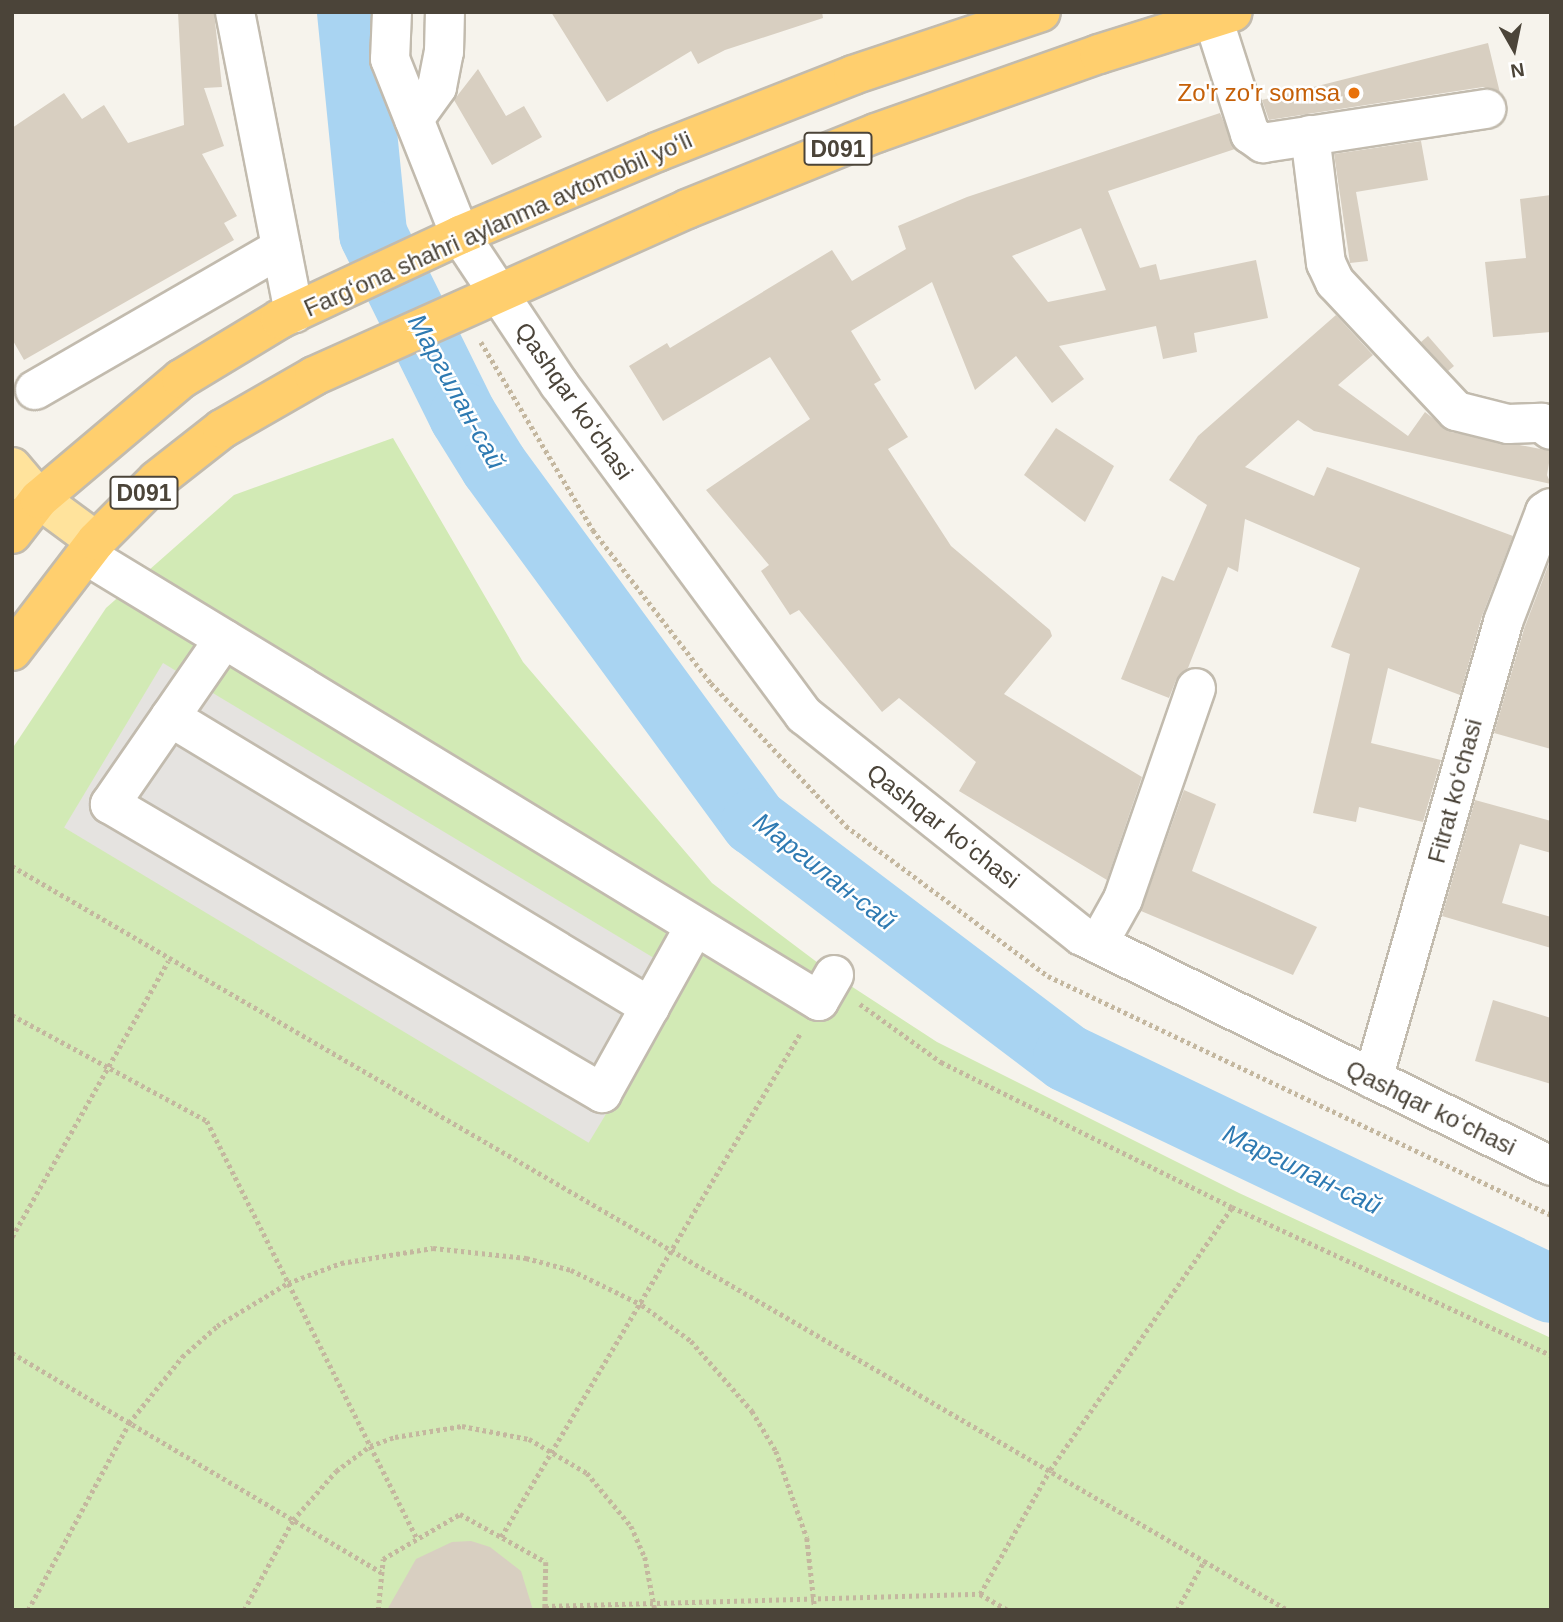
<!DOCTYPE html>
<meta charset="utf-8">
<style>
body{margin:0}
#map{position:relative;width:1563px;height:1622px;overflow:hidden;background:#f6f3ec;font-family:Arial,sans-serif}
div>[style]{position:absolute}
.green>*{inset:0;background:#d2eab5}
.parking>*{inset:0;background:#e5e3e0;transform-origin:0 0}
.river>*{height:68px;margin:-34px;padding:0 34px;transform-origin:34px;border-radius:34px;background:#a9d4f2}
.building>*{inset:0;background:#d8cfc1}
.path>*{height:4.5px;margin-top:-2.25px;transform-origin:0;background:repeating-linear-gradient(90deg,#c4b79f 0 3.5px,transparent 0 7px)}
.roads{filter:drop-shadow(2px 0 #c2bbae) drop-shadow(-2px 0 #c2bbae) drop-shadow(0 2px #c2bbae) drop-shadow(0 -2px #c2bbae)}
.minor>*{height:38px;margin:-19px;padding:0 19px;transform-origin:19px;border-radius:19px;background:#fff}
.major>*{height:38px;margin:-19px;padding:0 19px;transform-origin:19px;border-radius:19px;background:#ffe39c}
.highway>*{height:38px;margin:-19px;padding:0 19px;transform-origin:19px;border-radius:19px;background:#ffcf6e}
.dots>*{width:19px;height:19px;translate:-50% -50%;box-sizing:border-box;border:4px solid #fff;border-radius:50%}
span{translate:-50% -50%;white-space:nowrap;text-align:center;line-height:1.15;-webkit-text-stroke:5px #fff;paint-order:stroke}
.shield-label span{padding:2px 5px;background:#fff;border:2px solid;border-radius:5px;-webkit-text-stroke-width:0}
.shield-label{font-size:23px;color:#4b4439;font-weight:700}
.food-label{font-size:24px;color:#c56008}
.right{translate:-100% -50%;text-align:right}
.street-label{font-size:24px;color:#4b4439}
.water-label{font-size:26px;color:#2e7ab2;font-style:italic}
.frame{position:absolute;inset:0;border:14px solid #4b4439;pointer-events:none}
.north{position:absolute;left:1479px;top:14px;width:70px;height:70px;-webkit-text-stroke:5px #fff;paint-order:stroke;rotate:171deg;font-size:19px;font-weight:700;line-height:28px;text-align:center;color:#4b4439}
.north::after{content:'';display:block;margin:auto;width:24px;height:32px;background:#4b4439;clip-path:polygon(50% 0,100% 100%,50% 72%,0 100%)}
</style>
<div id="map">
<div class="green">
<i style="clip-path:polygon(393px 438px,523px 662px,712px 883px,834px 975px,937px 1042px,1239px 1193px,1551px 1338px,1551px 1610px,12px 1610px,12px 749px,106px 608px,234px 495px)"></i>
</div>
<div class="parking">
<i style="left:163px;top:663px;width:612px;height:192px;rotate:31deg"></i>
</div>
<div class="river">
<i style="left:351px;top:12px;width:223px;rotate:84.3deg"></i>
<i style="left:373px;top:234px;width:203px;rotate:63.7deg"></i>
<i style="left:463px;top:416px;width:59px;rotate:58.2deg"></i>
<i style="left:494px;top:466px;width:441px;rotate:53.8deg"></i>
<i style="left:755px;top:822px;width:391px;rotate:37.1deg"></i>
<i style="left:1067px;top:1058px;width:536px;rotate:25.51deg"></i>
</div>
<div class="building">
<i style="clip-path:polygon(178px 12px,214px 12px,222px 87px,204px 88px,224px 146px,202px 154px,237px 216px,224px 223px,234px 240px,24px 360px,12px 339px,12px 128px,64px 93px,82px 119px,104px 105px,128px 143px,184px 125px)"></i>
<i style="clip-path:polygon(551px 12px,822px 12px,823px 18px,725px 50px,698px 64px,691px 51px,607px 102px)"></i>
<i style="clip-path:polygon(1488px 43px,1500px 93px,1483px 87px,1269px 120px,1262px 100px)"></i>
<i style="clip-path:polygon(478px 69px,506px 116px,524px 106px,542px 137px,492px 165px,454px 100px)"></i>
<i style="clip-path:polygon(evenodd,1220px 113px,1235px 149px,1108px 191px,1140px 268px,1156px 264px,1160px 280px,1256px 260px,1268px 318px,1194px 333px,1197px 352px,1163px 359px,1156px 326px,1059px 346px,1084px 379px,1052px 403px,1016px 356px,975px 390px,932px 282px,851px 331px,881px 380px,874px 384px,908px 437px,888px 449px,951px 546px,1050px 630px,1052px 636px,1004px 694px,1142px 777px,1107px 880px,959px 791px,976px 762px,899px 698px,882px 712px,799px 610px,790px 615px,761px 571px,769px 565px,706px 490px,810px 419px,770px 357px,663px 421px,629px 366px,667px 343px,670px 348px,832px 250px,852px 281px,906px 249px,898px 226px,967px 197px,1220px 113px,1081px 228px,1106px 290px,1048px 302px,1012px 256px,1081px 228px)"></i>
<i style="clip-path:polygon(1421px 141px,1428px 180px,1356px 192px,1368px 261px,1350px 263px,1334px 154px)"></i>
<i style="clip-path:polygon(1551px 195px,1551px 332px,1493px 337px,1485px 262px,1526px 258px,1520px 199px)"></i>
<i style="clip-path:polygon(1336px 315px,1373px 355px,1338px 385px,1408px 436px,1425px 412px,1451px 432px,1551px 451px,1547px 475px,1551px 484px,1314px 431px,1298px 420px,1245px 467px,1314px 496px,1327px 467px,1513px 536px,1482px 616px,1460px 695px,1388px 668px,1371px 743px,1441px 760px,1423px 822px,1359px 807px,1356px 822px,1313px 813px,1350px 654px,1331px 647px,1360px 568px,1245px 519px,1238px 572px,1228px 567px,1188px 668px,1176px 680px,1169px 698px,1121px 679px,1162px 576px,1174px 581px,1207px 505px,1169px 480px,1198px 436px)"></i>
<i style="clip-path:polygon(1428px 336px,1454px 366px,1448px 371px,1421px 342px)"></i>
<i style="clip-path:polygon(1056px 428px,1114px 466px,1085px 522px,1024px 475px)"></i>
<i style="clip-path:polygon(1551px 558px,1551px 749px,1494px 733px,1524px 629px)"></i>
<i style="clip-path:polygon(1184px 790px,1216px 804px,1192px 871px,1317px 927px,1293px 975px,1141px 911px)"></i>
<i style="clip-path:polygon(1475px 800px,1551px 821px,1551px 853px,1520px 844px,1502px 903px,1551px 917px,1551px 948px,1442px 916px)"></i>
<i style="clip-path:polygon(1493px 1000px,1551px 1018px,1551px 1084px,1475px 1061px)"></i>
<i style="clip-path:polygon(471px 1541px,490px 1547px,521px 1571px,533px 1610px,387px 1610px,416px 1559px,452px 1542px)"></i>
</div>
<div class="path">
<i style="left:481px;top:342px;width:219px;rotate:59.2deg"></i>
<i style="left:593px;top:530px;width:193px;rotate:52.4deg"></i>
<i style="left:711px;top:683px;width:197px;rotate:46.6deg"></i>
<i style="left:846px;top:826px;width:252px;rotate:36.6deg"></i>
<i style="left:1048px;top:976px;width:557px;rotate:25.41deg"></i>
<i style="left:12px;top:866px;width:1380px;rotate:30.24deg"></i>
<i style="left:860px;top:1004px;width:100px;rotate:35.6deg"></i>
<i style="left:941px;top:1062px;width:325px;rotate:26.5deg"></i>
<i style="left:1232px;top:1207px;width:352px;rotate:24.9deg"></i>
<i style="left:12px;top:1015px;width:222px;rotate:28.5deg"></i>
<i style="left:207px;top:1121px;width:468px;rotate:63.3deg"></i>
<i style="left:12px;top:1237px;width:317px;rotate:-60.5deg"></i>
<i style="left:12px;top:1353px;width:429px;rotate:30.7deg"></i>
<i style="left:501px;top:1537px;width:587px;rotate:-59.29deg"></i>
<i style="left:980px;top:1594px;width:142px;rotate:-60.6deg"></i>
<i style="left:1050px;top:1470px;width:320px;rotate:-55.3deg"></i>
<i style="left:545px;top:1606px;width:435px;rotate:-1.6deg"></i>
<i style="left:980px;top:1594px;width:32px;rotate:30deg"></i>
<i style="left:28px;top:1610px;width:213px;rotate:-61.6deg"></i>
<i style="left:129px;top:1423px;width:85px;rotate:-51.2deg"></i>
<i style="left:182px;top:1357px;width:47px;rotate:-41.5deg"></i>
<i style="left:217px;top:1326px;width:83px;rotate:-31.2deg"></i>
<i style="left:288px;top:1283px;width:57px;rotate:-20.7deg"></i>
<i style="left:341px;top:1263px;width:93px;rotate:-9.3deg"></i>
<i style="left:433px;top:1248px;width:94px;rotate:6.1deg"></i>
<i style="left:526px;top:1258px;width:47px;rotate:14.9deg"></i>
<i style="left:571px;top:1270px;width:79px;rotate:26.2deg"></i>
<i style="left:642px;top:1305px;width:61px;rotate:36.3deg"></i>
<i style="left:691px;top:1341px;width:93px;rotate:48.9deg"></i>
<i style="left:752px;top:1411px;width:47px;rotate:59deg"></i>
<i style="left:776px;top:1451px;width:92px;rotate:70.4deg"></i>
<i style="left:807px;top:1538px;width:72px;rotate:83.7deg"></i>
<i style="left:244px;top:1610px;width:102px;rotate:-61.4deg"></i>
<i style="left:293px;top:1520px;width:65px;rotate:-48.7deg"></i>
<i style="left:336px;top:1471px;width:42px;rotate:-36.3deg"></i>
<i style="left:370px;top:1446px;width:27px;rotate:-20deg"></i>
<i style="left:395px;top:1437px;width:68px;rotate:-9.3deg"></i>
<i style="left:462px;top:1426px;width:68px;rotate:11deg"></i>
<i style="left:529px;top:1439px;width:67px;rotate:30.4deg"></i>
<i style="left:587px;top:1473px;width:69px;rotate:50.3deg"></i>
<i style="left:631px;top:1526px;width:34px;rotate:66deg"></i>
<i style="left:645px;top:1557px;width:54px;rotate:79.3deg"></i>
<i style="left:378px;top:1610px;width:51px;rotate:-84.4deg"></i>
<i style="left:383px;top:1559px;width:89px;rotate:-30.3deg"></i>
<i style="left:460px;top:1514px;width:98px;rotate:29.2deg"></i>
<i style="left:546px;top:1562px;width:48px;rotate:91.2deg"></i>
<i style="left:1177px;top:1610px;width:56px;rotate:-61.1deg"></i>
<i style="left:1204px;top:1561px;width:97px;rotate:30.3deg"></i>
</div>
<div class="roads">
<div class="minor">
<i style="left:235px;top:12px;width:307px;rotate:78.9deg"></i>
<i style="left:392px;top:12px;width:47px;rotate:92.4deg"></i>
<i style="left:390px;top:59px;width:189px;rotate:68.3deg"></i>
<i style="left:460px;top:235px;width:179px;rotate:56.4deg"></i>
<i style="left:559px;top:384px;width:412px;rotate:53.5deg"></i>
<i style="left:804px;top:715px;width:355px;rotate:38.5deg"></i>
<i style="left:1082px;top:936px;width:522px;rotate:26.12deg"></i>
<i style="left:1213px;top:18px;width:122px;rotate:72.3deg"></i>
<i style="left:1250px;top:134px;width:16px;rotate:35deg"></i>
<i style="left:1263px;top:143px;width:226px;rotate:-8.7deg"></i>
<i style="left:414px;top:119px;width:39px;rotate:-54deg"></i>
<i style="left:437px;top:87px;width:36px;rotate:-79deg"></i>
<i style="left:444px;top:52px;width:40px;rotate:-88.6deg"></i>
<i style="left:1310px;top:135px;width:129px;rotate:82.9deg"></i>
<i style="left:1326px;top:263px;width:21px;rotate:65deg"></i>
<i style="left:1335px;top:282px;width:177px;rotate:46.8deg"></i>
<i style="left:1456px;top:411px;width:54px;rotate:14deg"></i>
<i style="left:1508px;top:424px;width:34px;rotate:-2deg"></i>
<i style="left:1542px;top:423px;width:11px;rotate:38deg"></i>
<i style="left:35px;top:390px;width:284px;rotate:-30deg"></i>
<i style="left:86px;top:555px;width:858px;rotate:31.32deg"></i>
<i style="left:819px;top:1001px;width:30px;rotate:-60deg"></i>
<i style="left:224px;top:639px;width:201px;rotate:124.6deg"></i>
<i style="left:110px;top:804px;width:571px;rotate:30.43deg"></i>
<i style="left:602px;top:1093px;width:191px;rotate:-60.9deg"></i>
<i style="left:170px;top:717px;width:561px;rotate:31.14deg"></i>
<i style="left:1098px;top:944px;width:51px;rotate:-60.9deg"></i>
<i style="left:1123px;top:899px;width:223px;rotate:-70.9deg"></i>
<i style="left:1373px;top:1079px;width:475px;rotate:-74.1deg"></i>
<i style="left:1503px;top:622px;width:118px;rotate:-69.1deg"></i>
<i style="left:1545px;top:512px;width:7px;rotate:-34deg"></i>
</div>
<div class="major">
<i style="left:12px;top:467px;width:42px;rotate:49.8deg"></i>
<i style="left:39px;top:499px;width:71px;rotate:36.4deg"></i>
</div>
<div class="highway">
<i style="left:12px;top:534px;width:44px;rotate:-52.4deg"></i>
<i style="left:39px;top:499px;width:186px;rotate:-40.2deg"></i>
<i style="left:181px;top:379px;width:116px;rotate:-31.2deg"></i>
<i style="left:280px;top:319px;width:199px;rotate:-25deg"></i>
<i style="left:460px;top:235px;width:214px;rotate:-22.8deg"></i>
<i style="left:657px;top:152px;width:211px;rotate:-21.4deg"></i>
<i style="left:853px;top:75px;width:198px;rotate:-18.5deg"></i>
<i style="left:12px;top:651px;width:138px;rotate:-52.6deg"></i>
<i style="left:96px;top:541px;width:86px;rotate:-45deg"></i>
<i style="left:157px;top:480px;width:83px;rotate:-38.1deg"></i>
<i style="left:222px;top:429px;width:106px;rotate:-29.9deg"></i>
<i style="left:314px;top:376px;width:409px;rotate:-24.1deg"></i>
<i style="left:687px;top:209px;width:204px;rotate:-21.9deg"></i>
<i style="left:876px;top:133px;width:237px;rotate:-19.5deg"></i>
<i style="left:1099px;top:54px;width:140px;rotate:-17.4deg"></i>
</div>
</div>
<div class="dots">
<i style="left:1354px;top:93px;background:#e8710a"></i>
</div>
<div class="shield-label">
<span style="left:838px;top:149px">D091</span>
<span style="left:144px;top:493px">D091</span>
</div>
<div class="food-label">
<span class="right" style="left:1340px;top:93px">Zo'r zo'r somsa</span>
</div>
<div class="street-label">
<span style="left:498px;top:224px;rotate:-24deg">Fargʻona shahri aylanma avtomobil yoʻli</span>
<span style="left:574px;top:401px;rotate:55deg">Qashqar koʻchasi</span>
<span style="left:1455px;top:791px;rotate:-75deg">Fitrat koʻchasi</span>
<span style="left:943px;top:826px;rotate:38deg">Qashqar koʻchasi</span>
<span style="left:1431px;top:1108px;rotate:26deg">Qashqar koʻchasi</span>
</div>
<div class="water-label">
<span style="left:456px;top:392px;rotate:61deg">Маргилан-сай</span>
<span style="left:824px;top:872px;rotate:38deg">Маргилан-сай</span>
<span style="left:1302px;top:1170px;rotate:26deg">Маргилан-сай</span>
</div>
<div class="frame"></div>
<div class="north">N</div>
</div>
